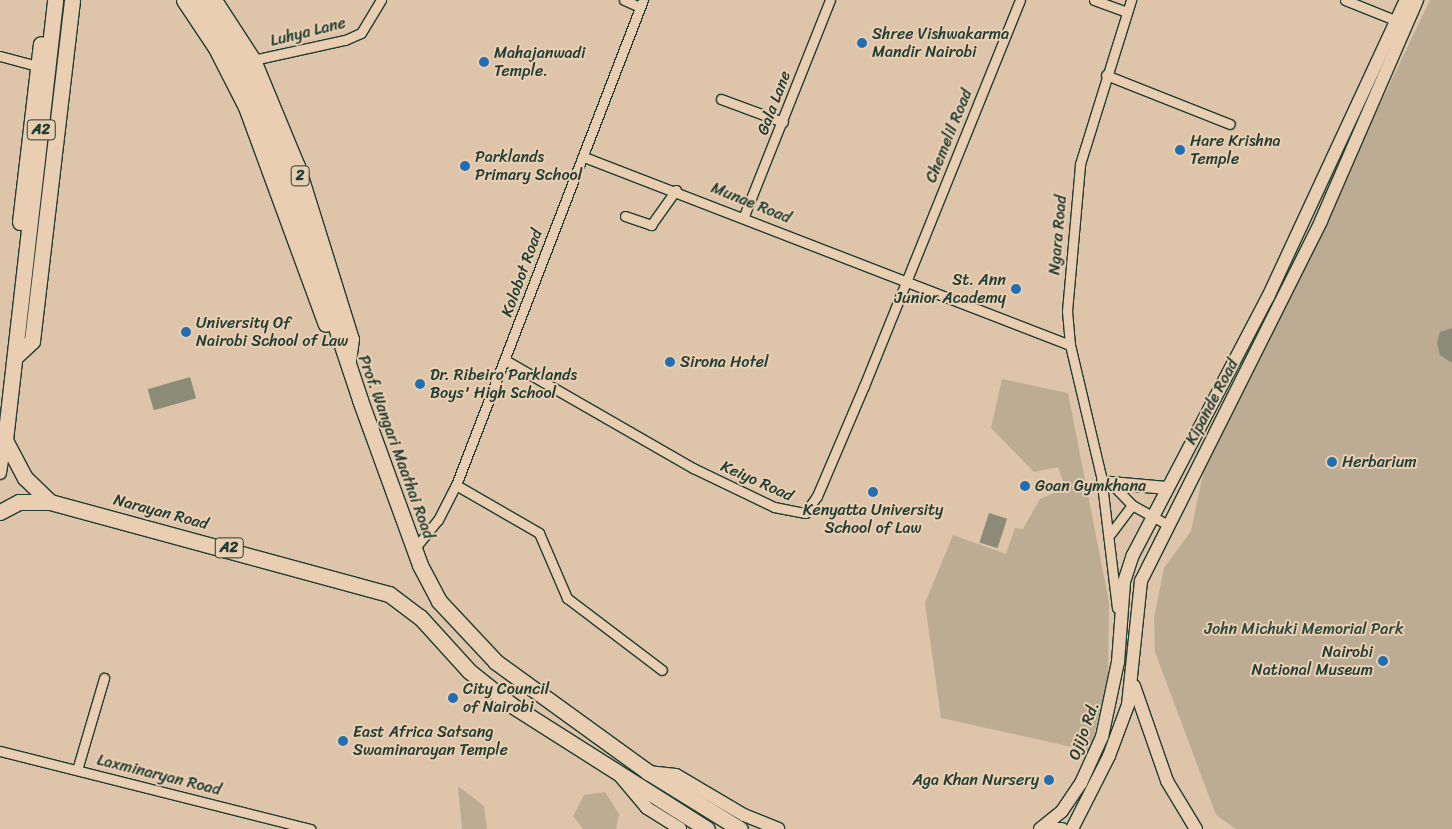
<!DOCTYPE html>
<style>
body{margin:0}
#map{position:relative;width:1452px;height:829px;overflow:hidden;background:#dec5aa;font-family:Sriracha,sans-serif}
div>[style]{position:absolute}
.green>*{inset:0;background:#bbac93}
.water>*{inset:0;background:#8c8b78;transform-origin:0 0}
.roads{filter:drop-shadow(1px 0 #1f3d34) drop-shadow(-1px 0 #1f3d34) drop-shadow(0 1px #1f3d34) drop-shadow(0 -1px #1f3d34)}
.minor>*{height:9px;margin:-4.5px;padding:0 4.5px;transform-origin:4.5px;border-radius:4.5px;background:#eaceb1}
.secondary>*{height:12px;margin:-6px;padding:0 6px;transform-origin:6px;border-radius:6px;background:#eaceb1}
.primary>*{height:15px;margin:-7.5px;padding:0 7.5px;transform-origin:7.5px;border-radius:7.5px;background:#eaceb1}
.dots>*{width:14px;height:14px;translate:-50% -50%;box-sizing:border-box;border:2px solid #eaceb1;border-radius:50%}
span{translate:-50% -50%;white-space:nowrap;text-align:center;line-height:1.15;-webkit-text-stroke:4px #eaceb1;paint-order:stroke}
.shield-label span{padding:1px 4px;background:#eaceb1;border:1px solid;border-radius:4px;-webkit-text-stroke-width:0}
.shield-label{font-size:15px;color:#1f3d34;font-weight:700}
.street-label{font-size:16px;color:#1f3d34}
.poi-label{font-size:16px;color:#1f3d34}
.left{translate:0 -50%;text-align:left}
.right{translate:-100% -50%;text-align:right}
.park-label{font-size:16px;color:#2f483e}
</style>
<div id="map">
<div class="green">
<i style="clip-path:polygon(1430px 0,1452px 0,1452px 829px,1236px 829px,1216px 815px,1155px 652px,1154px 618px,1164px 568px,1191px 531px,1203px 474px)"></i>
<i style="clip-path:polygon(1002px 379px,1068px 393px,1109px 602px,1108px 680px,1090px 751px,941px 718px,925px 603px,953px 535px,1006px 554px,1015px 528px,1023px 529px,1040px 499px,1065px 488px,1058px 467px,1034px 472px,991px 428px)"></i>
<i style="clip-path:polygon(458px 786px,484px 806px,487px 829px,462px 829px)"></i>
<i style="clip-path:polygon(605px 792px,619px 814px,616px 829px,583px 829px,573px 816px,584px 795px)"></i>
</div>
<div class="water">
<i style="clip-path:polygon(1452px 328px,1452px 363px,1440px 355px,1437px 343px,1440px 332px)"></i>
<i style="left:190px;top:377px;width:22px;height:44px;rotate:74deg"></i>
<i style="left:989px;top:513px;width:19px;height:31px;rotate:18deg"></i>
</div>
<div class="roads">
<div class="minor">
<i style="left:624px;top:0;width:17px;rotate:24deg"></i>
<i style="left:1094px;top:0;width:35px;rotate:20deg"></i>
<i style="left:1345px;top:0;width:54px;rotate:21.8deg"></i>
<i style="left:0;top:56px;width:38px;rotate:15deg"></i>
<i style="left:253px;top:60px;width:94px;rotate:-12.3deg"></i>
<i style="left:345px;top:40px;width:17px;rotate:-24deg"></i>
<i style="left:361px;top:33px;width:39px;rotate:-59deg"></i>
<i style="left:1106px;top:75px;width:133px;rotate:21.6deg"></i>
<i style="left:721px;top:99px;width:66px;rotate:20.4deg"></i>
<i style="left:584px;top:157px;width:521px;rotate:21.15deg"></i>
<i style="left:625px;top:216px;width:28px;rotate:19deg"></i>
<i style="left:651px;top:225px;width:43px;rotate:-54.5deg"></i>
<i style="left:744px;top:216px;width:232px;rotate:-68.3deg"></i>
<i style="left:505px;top:360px;width:217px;rotate:29.9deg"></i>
<i style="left:693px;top:468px;width:90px;rotate:25.7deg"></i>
<i style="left:774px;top:507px;width:32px;rotate:11deg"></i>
<i style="left:805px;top:513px;width:21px;rotate:-55deg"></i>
<i style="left:817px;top:496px;width:120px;rotate:-66.9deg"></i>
<i style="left:864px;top:386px;width:416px;rotate:-68deg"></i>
<i style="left:1110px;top:482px;width:32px;rotate:46deg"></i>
<i style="left:1132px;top:505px;width:41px;rotate:29.1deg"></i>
<i style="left:456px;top:485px;width:96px;rotate:30deg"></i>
<i style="left:539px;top:533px;width:71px;rotate:66.7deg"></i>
<i style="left:567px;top:598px;width:119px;rotate:37.2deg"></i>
<i style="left:1111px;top:533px;width:35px;rotate:-53deg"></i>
<i style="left:415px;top:548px;width:36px;rotate:-51deg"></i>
<i style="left:438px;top:520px;width:39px;rotate:-63deg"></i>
<i style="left:456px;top:485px;width:520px;rotate:-68.92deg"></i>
<i style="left:1117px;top:608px;width:133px;rotate:-96.9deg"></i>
<i style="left:1101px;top:476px;width:135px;rotate:-103.3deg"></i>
<i style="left:1070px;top:345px;width:34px;rotate:-95deg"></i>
<i style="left:1067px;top:311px;width:148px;rotate:-84.9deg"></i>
<i style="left:1080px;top:164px;width:172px;rotate:-72.7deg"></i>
<i style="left:0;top:751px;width:320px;rotate:14.1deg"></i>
<i style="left:77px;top:770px;width:96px;rotate:-73.6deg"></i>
</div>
<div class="secondary">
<i style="left:0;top:473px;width:33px;rotate:-81deg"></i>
<i style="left:1111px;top:483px;width:56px;rotate:5.1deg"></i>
<i style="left:1134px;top:686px;width:101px;rotate:70.8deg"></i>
<i style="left:1167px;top:781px;width:56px;rotate:58.9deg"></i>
<i style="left:648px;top:772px;width:28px;rotate:6deg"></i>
<i style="left:676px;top:775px;width:79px;rotate:30.5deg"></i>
<i style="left:744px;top:815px;width:37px;rotate:22deg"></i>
<i style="left:620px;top:776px;width:42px;rotate:49.8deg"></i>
<i style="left:647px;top:808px;width:39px;rotate:32deg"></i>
<i style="left:1040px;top:829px;width:28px;rotate:-39deg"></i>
<i style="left:1062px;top:811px;width:34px;rotate:-56deg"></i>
<i style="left:1081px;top:783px;width:51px;rotate:-65.5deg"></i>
<i style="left:1102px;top:737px;width:77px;rotate:-78deg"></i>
<i style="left:1118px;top:662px;width:80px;rotate:-85.7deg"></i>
<i style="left:1124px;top:582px;width:28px;rotate:-72deg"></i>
<i style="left:1133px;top:555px;width:291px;rotate:-62.4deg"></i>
<i style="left:1268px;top:297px;width:327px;rotate:-65.1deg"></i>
<i style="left:1045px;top:829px;width:17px"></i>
<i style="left:1072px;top:829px;width:82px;rotate:-63.1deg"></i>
<i style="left:1109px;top:756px;width:54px;rotate:-69.6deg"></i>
<i style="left:1128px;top:705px;width:125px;rotate:-84deg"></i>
<i style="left:1141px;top:581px;width:402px;rotate:-63.4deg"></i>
<i style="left:1321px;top:221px;width:241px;rotate:-66.5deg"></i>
</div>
<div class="primary">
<i style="left:184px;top:0;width:58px;rotate:56.3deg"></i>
<i style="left:216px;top:48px;width:66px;rotate:63deg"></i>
<i style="left:246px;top:107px;width:231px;rotate:69.8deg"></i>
<i style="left:199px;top:0;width:75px;rotate:58deg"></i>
<i style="left:239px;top:64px;width:85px;rotate:65.6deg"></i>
<i style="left:274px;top:141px;width:273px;rotate:71.6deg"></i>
<i style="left:360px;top:400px;width:176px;rotate:70deg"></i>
<i style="left:420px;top:565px;width:41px;rotate:62.2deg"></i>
<i style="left:439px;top:601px;width:83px;rotate:46.9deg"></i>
<i style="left:496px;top:662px;width:188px;rotate:35.9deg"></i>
<i style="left:648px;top:772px;width:108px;rotate:31.8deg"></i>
<i style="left:214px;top:0;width:72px;rotate:57deg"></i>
<i style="left:253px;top:60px;width:115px;rotate:67.5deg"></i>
<i style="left:297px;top:166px;width:181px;rotate:72.7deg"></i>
<i style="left:351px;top:339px;width:21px;rotate:98deg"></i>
<i style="left:20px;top:222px;width:179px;rotate:-83.3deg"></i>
<i style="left:16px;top:356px;width:22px;rotate:-43deg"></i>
<i style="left:32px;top:341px;width:343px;rotate:-83.3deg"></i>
<i style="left:50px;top:502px;width:35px;rotate:-136deg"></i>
<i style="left:25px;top:478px;width:43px;rotate:-117.8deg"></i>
<i style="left:5px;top:440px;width:443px;rotate:-83.5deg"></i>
<i style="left:0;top:512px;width:21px;rotate:-28deg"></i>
<i style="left:19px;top:502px;width:31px"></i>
<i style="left:50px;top:502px;width:351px;rotate:15.2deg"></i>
<i style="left:389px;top:594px;width:39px;rotate:37deg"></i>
<i style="left:420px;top:617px;width:73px;rotate:47.8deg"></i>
<i style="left:469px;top:671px;width:53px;rotate:38.8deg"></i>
<i style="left:510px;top:704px;width:233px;rotate:32.4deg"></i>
</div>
</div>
<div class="dots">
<i style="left:862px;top:43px;background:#1f6fb2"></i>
<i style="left:484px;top:62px;background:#1f6fb2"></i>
<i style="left:1180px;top:150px;background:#1f6fb2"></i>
<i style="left:465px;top:166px;background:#1f6fb2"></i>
<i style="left:1016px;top:289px;background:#1f6fb2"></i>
<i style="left:186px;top:332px;background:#1f6fb2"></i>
<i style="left:670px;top:362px;background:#1f6fb2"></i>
<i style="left:420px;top:384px;background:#1f6fb2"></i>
<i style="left:1332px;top:462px;background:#1f6fb2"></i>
<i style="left:1025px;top:486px;background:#1f6fb2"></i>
<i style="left:873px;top:492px;background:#1f6fb2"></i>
<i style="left:1383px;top:661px;background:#1f6fb2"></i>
<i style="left:453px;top:698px;background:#1f6fb2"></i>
<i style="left:343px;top:741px;background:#1f6fb2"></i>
<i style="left:1049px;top:780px;background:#1f6fb2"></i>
</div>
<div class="shield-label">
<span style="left:41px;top:130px">A2</span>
<span style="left:300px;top:176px">2</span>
<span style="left:229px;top:548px">A2</span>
</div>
<div class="street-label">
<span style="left:308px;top:32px;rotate:-14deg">Luhya Lane</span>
<span style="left:774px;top:103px;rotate:-69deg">Gala Lane</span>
<span style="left:949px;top:136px;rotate:-68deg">Chemelil Road</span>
<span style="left:751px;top:203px;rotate:22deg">Munae Road</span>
<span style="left:1058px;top:235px;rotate:-85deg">Ngara Road</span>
<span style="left:522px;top:273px;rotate:-70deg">Kolobot Road</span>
<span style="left:1212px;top:402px;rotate:-62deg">Kipande Road</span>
<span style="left:396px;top:447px;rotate:70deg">Prof. Wangari Maathai Road</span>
<span style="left:757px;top:481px;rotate:24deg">Keiyo Road</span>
<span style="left:161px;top:512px;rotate:15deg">Narayan Road</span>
<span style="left:1084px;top:731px;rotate:-70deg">Ojijo Rd.</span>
<span style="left:159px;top:775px;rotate:14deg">Laxminaryan Road</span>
</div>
<div class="poi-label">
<span class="left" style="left:872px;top:43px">Shree Vishwakarma<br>Mandir Nairobi</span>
<span class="left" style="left:494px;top:62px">Mahajanwadi<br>Temple.</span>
<span class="left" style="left:1190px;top:150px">Hare Krishna<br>Temple</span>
<span class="left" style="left:475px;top:166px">Parklands<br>Primary School</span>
<span class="right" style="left:1006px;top:289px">St. Ann<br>Junior Academy</span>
<span class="left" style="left:196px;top:332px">University Of<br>Nairobi School of Law</span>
<span class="left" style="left:680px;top:362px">Sirona Hotel</span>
<span class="left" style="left:430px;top:384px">Dr. Ribeiro Parklands<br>Boys' High School</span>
<span class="left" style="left:1342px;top:462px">Herbarium</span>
<span class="left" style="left:1035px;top:486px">Goan Gymkhana</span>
<span style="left:873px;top:519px">Kenyatta University<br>School of Law</span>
<span class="right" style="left:1373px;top:661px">Nairobi<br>National Museum</span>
<span class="left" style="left:463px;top:698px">City Council<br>of Nairobi</span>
<span class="left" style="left:353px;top:741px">East Africa Satsang<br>Swaminarayan Temple</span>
<span class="right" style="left:1039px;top:780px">Aga Khan Nursery</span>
</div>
<div class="park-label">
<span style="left:1304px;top:629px">John Michuki Memorial Park</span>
</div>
</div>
